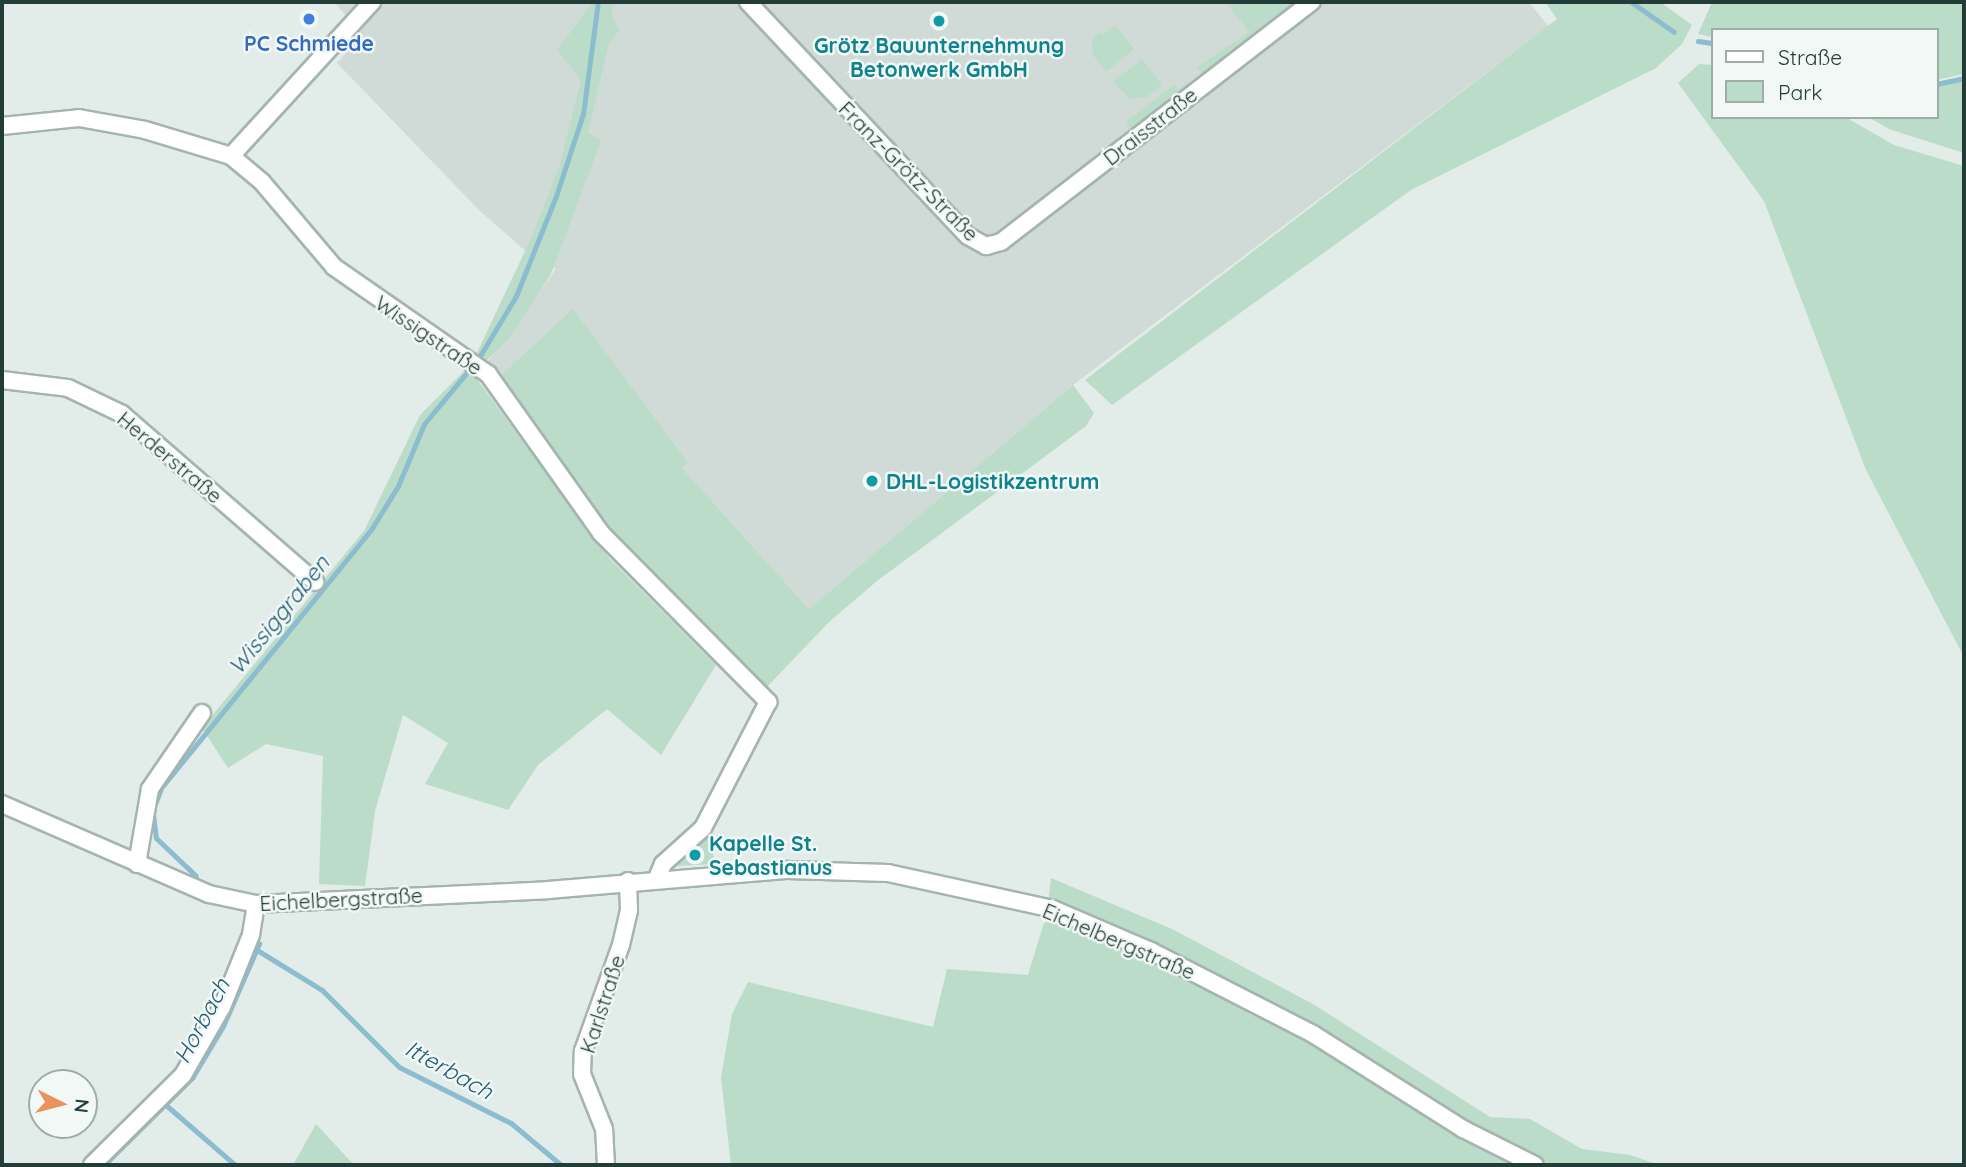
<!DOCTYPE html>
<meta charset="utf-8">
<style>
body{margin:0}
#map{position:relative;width:1966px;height:1167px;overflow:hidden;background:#e2ece8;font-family:Quicksand,sans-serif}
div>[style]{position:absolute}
.built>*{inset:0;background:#d0dbd7}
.green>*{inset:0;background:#bbdcc8}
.stream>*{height:5px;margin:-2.5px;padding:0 2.5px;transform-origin:2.5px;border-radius:2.5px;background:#8cbdcf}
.roads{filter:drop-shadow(2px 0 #a5b4b0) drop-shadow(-2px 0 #a5b4b0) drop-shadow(0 2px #a5b4b0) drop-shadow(0 -2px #a5b4b0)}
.minor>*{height:16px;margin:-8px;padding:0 8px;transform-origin:8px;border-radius:8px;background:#fff}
.dots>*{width:19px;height:19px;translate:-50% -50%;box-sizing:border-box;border:4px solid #f2f8f6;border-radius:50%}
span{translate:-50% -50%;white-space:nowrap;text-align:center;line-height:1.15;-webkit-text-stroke:5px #f2f8f6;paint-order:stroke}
.shop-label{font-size:21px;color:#366cbe;font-weight:700}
.culture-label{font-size:21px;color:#0d838f;font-weight:700}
.left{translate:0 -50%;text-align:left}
.street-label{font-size:21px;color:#233c38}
.water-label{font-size:23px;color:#1f5d75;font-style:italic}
.frame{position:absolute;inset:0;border:4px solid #233c38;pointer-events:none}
.legend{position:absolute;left:1711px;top:28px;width:228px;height:91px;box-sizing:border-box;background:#f2f8f6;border:2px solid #9fadaa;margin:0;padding:9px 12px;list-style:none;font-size:21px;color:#233c38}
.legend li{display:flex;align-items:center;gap:14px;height:35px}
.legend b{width:35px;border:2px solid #9fadaa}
.north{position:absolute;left:28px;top:1069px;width:70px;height:70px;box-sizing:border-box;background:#f2f8f6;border:2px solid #9fadaa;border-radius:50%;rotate:96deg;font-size:19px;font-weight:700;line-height:28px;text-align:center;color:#233c38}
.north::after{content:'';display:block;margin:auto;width:24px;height:32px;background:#ec925f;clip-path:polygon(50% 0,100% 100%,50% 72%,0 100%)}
</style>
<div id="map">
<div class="built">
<i style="clip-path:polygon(334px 2px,1529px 2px,1548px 26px,1073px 385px,809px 609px,683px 469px,688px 462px,573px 310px,498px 378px,486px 364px,556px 269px,529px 254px,480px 211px,337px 63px,362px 34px)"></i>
</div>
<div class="green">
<i style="clip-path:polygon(593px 2px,613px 2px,612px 16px,619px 30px,609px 43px,588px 132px,601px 141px,551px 274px,510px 337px,485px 362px,475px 357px,534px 232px,560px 164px,581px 80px,557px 50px)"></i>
<i style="clip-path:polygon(1226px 2px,1299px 2px,1205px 74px,1196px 68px,1249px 32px)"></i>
<i style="clip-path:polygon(1545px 2px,1660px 2px,1692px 25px,1682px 44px,1656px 68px,1411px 190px,1112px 405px,1085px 380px,1557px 19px)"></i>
<i style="clip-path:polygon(1712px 2px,1964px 2px,1964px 74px,1936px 80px,1936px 30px,1712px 30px,1712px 37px,1698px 34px)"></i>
<i style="clip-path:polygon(1115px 25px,1134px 49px,1106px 72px,1093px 55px,1092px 41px,1099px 32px,1102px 35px)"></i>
<i style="clip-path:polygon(1142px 59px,1162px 85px,1147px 97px,1130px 99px,1113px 82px)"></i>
<i style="clip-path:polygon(1699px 64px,1712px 65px,1712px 117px,1845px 117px,1894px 145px,1964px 166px,1964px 657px,1866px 470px,1764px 201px,1678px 83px)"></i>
<i style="clip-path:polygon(1964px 81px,1964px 153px,1889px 129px,1868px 117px,1936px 117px,1936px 86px)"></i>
<i style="clip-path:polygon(1175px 84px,1179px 93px,1131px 129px,1126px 122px)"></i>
<i style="clip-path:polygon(573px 309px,688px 462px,683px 469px,809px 609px,1073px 385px,1094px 413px,1086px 426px,877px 581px,830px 621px,764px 690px,607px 534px,498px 378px)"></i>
<i style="clip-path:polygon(468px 367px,609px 558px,716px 665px,661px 755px,607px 709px,538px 765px,508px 810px,425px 784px,448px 743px,403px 715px,375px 811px,365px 886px,319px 884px,323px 756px,266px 744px,228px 768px,202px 728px,364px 531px,420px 415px)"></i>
<i style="clip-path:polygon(702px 835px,707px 835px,716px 864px,677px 866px)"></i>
<i style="clip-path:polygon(1051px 878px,1172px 929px,1313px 1004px,1490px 1117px,1530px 1119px,1582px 1149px,1630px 1155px,1659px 1165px,731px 1165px,721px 1077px,732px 1014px,748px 982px,933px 1027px,947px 969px,1028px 975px,1047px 913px)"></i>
<i style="clip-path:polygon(316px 1124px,354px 1165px,293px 1165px)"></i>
</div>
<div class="stream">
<i style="left:1631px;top:2px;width:52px;rotate:34.9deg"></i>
<i style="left:1698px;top:41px;width:14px;rotate:8deg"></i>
<i style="left:1936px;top:84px;width:29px;rotate:-12deg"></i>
<i style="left:155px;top:804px;width:17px;rotate:-69deg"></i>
<i style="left:161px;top:788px;width:335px;rotate:-50.9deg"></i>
<i style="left:372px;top:528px;width:49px;rotate:-58.2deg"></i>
<i style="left:398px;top:486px;width:67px;rotate:-67.2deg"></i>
<i style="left:424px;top:424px;width:85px;rotate:-50.3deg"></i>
<i style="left:478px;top:359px;width:74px;rotate:-58.9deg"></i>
<i style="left:516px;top:296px;width:108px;rotate:-68.2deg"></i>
<i style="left:556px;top:196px;width:86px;rotate:-71.8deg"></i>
<i style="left:583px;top:114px;width:113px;rotate:-82.4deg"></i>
<i style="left:153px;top:814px;width:24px;rotate:83deg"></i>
<i style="left:156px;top:838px;width:55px;rotate:43.5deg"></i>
<i style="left:257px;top:950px;width:76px;rotate:31.6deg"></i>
<i style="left:322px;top:990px;width:109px;rotate:45deg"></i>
<i style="left:399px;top:1067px;width:125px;rotate:26.6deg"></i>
<i style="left:511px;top:1123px;width:65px;rotate:40deg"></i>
<i style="left:167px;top:1106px;width:90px;rotate:40.9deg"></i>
<i style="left:104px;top:1165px;width:124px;rotate:-44.7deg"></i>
<i style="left:192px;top:1078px;width:61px;rotate:-59.2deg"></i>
<i style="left:223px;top:1026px;width:90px;rotate:-66.3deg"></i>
</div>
<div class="roads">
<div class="minor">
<i style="left:748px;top:2px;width:321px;rotate:46.8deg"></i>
<i style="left:968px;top:236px;width:21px;rotate:29deg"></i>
<i style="left:986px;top:246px;width:16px;rotate:-15deg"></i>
<i style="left:1001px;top:242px;width:393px;rotate:-37.7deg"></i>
<i style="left:2px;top:126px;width:77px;rotate:-5.9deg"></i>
<i style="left:79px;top:118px;width:67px;rotate:10.3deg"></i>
<i style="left:145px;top:130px;width:90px;rotate:16.8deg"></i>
<i style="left:231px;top:156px;width:40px;rotate:40deg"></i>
<i style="left:262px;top:182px;width:111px;rotate:49.7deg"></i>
<i style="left:334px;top:267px;width:188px;rotate:34.8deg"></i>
<i style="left:488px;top:374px;width:195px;rotate:54.6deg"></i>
<i style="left:601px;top:533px;width:238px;rotate:45.3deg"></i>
<i style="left:768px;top:702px;width:142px;rotate:117.3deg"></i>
<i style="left:703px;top:828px;width:54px;rotate:138deg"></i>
<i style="left:663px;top:864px;width:15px;rotate:113deg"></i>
<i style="left:231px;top:156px;width:209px;rotate:-47.5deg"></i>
<i style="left:2px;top:380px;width:66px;rotate:6.9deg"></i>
<i style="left:68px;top:388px;width:60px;rotate:25.7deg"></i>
<i style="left:122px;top:414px;width:256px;rotate:41deg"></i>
<i style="left:2px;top:804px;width:226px;rotate:23.5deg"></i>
<i style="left:209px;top:894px;width:48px;rotate:12deg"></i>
<i style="left:256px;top:904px;width:292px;rotate:-2.7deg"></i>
<i style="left:548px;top:890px;width:241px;rotate:-4.8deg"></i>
<i style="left:788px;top:870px;width:100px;rotate:1.7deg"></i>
<i style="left:888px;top:873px;width:169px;rotate:12.3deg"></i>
<i style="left:1053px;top:909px;width:107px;rotate:23.2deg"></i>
<i style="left:1151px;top:951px;width:182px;rotate:27.1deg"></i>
<i style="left:1313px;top:1034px;width:178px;rotate:32.3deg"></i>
<i style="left:1463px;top:1129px;width:80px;rotate:26.6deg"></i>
<i style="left:137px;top:864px;width:76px;rotate:-80.2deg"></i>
<i style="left:150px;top:789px;width:92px;rotate:-55.6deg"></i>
<i style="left:92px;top:1165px;width:128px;rotate:-44.7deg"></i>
<i style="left:183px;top:1075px;width:78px;rotate:-60.2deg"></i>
<i style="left:222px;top:1007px;width:78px;rotate:-68.1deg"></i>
<i style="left:251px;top:935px;width:31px;rotate:-81deg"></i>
<i style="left:606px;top:1165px;width:36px;rotate:-93deg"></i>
<i style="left:604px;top:1129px;width:59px;rotate:-111.8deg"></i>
<i style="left:582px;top:1074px;width:23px;rotate:-88deg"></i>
<i style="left:583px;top:1051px;width:113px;rotate:-70.3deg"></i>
<i style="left:621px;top:945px;width:36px;rotate:-77deg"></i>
<i style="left:629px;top:910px;width:29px;rotate:-92deg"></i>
</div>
</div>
<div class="dots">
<i style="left:309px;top:19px;background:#3f7fe0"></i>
<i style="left:939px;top:21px;background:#0f9aa8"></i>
<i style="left:872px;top:481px;background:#0f9aa8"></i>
<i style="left:695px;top:855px;background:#0f9aa8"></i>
</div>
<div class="shop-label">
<span style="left:309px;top:43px">PC Schmiede</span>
</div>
<div class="culture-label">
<span style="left:939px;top:57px">Grötz Bauunternehmung<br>Betonwerk GmbH</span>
<span class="left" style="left:886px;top:481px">DHL-Logistikzentrum</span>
<span class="left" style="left:709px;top:855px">Kapelle St.<br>Sebastianus</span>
</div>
<div class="street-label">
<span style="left:1150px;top:126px;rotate:-38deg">Draisstraße</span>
<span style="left:909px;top:171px;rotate:45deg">Franz-Grötz-Straße</span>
<span style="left:429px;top:335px;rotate:34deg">Wissigstraße</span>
<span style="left:170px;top:457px;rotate:40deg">Herderstraße</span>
<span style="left:341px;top:899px;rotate:-3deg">Eichelbergstraße</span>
<span style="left:1119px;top:941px;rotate:23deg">Eichelbergstraße</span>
<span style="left:602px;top:1004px;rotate:-72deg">Karlstraße</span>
</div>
<div class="water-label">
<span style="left:279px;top:615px;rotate:-51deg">Wissiggraben</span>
<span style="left:202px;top:1021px;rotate:-62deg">Horbach</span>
<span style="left:449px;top:1070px;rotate:29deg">Itterbach</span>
</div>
<div class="frame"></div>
<ul class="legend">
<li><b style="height:9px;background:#fff"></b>Straße</li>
<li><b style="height:19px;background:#bbdcc8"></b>Park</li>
</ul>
<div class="north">N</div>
</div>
